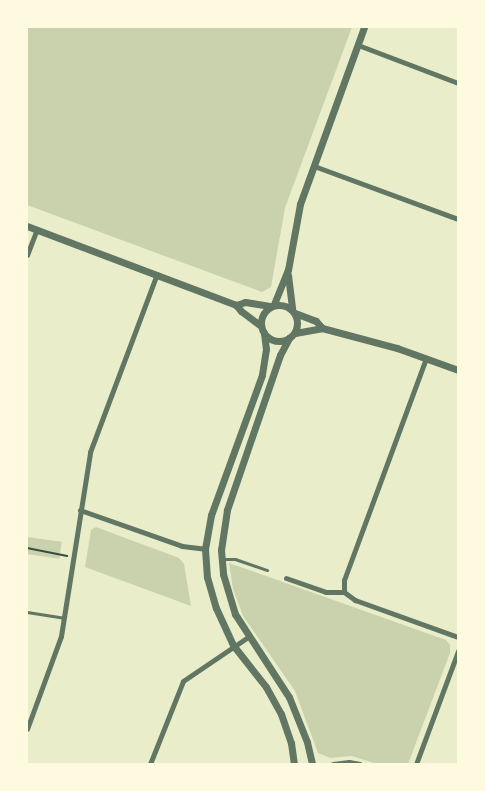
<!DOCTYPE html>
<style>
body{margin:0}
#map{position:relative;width:485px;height:791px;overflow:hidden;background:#e9edc9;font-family:"DM Sans",sans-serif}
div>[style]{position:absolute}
.green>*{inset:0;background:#cad2ad;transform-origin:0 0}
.path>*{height:2px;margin:-1px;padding:0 1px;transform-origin:1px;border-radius:1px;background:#344e41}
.service>*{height:3px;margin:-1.5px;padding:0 1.5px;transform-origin:1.5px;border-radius:1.5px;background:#617663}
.minor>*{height:5px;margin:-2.5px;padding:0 2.5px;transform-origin:2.5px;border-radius:2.5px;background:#617663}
.tertiary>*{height:7px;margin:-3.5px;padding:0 3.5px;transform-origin:3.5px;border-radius:3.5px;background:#617663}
.tertiary>.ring{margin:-3.5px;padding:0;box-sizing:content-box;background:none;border:7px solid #617663;border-radius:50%}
span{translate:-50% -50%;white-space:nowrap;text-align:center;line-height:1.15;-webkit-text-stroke:4.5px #fefae0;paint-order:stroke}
.frame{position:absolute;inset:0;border:28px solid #fefae0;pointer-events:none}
</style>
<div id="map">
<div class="green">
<i style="clip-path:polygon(27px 27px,352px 27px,285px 208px,271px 287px,262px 292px,27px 205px)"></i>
<i style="clip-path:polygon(96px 527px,179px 558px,184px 564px,191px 606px,85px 567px,91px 530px)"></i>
<i style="left:27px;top:537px;width:35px;height:17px;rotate:8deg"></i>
<i style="clip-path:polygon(229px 563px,446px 640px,450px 645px,450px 653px,408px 764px,377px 764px,352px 756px,330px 758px,318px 753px,295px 691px,243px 616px,233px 589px)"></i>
</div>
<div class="path">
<i style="left:27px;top:548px;width:41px;rotate:11.3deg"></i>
</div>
<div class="service">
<i style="left:222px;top:559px;width:13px"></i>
<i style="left:235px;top:559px;width:34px;rotate:19deg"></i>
<i style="left:27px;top:612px;width:37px;rotate:9deg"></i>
</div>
<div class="minor">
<i style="left:358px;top:45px;width:107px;rotate:20.8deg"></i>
<i style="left:314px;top:166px;width:153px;rotate:20.2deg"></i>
<i style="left:27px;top:255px;width:28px;rotate:-69deg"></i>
<i style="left:80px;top:510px;width:108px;rotate:19.4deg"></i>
<i style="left:182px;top:546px;width:23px;rotate:7deg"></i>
<i style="left:286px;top:578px;width:42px;rotate:19.3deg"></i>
<i style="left:326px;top:592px;width:18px"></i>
<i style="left:344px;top:592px;width:14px;rotate:36deg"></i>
<i style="left:355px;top:600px;width:109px;rotate:19.8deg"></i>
<i style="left:344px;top:592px;width:12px;rotate:-90deg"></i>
<i style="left:344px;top:580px;width:237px;rotate:-69.7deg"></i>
<i style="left:27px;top:729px;width:99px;rotate:-69.9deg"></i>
<i style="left:61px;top:636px;width:186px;rotate:-81deg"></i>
<i style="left:90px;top:452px;width:190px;rotate:-69.4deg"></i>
<i style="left:150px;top:764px;width:89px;rotate:-68.3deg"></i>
<i style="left:183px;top:681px;width:78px;rotate:-34.1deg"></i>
<i style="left:333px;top:764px;width:16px;rotate:-7deg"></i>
<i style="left:349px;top:762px;width:11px;rotate:10deg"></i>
<i style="left:416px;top:764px;width:121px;rotate:-69.6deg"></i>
</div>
<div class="tertiary">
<i style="left:27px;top:226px;width:223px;rotate:20.7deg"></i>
<i style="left:236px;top:305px;width:8px;rotate:50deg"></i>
<i style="left:241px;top:311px;width:25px;rotate:37deg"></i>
<i style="left:288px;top:275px;width:34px;rotate:83deg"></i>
<i style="left:274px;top:304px;width:37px;rotate:-68deg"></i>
<i style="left:288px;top:270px;width:67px;rotate:-79.7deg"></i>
<i style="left:300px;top:204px;width:188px;rotate:-70.1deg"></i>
<i class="ring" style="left:261px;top:305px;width:29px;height:29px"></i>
<i style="left:236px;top:305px;width:9px;rotate:-18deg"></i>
<i style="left:245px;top:302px;width:25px;rotate:9deg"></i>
<i style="left:295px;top:313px;width:22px;rotate:21deg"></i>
<i style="left:316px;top:321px;width:9px;rotate:49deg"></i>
<i style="left:322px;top:328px;width:78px;rotate:14.9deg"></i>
<i style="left:397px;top:348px;width:65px;rotate:19.8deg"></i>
<i style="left:264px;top:333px;width:16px;rotate:83deg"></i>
<i style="left:266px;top:349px;width:26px;rotate:99deg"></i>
<i style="left:262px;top:375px;width:149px;rotate:110deg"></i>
<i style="left:211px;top:515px;width:35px;rotate:100deg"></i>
<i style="left:205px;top:549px;width:28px;rotate:86deg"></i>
<i style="left:207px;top:577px;width:32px;rotate:74deg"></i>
<i style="left:216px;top:608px;width:41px;rotate:65.3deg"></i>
<i style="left:233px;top:645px;width:53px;rotate:51.8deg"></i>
<i style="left:266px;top:687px;width:31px;rotate:61deg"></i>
<i style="left:281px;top:714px;width:31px;rotate:71deg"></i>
<i style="left:291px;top:743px;width:21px;rotate:82deg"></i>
<i style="left:295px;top:333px;width:27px;rotate:-10deg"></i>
<i style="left:289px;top:338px;width:19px;rotate:118deg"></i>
<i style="left:280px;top:355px;width:164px;rotate:108.9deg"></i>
<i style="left:227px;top:510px;width:40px;rotate:98.5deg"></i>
<i style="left:221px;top:550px;width:24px;rotate:85deg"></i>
<i style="left:223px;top:574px;width:42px;rotate:73.3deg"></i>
<i style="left:235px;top:614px;width:99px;rotate:57deg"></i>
<i style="left:289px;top:697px;width:48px;rotate:68.2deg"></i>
<i style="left:307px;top:742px;width:23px;rotate:77deg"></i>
</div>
<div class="frame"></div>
</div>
